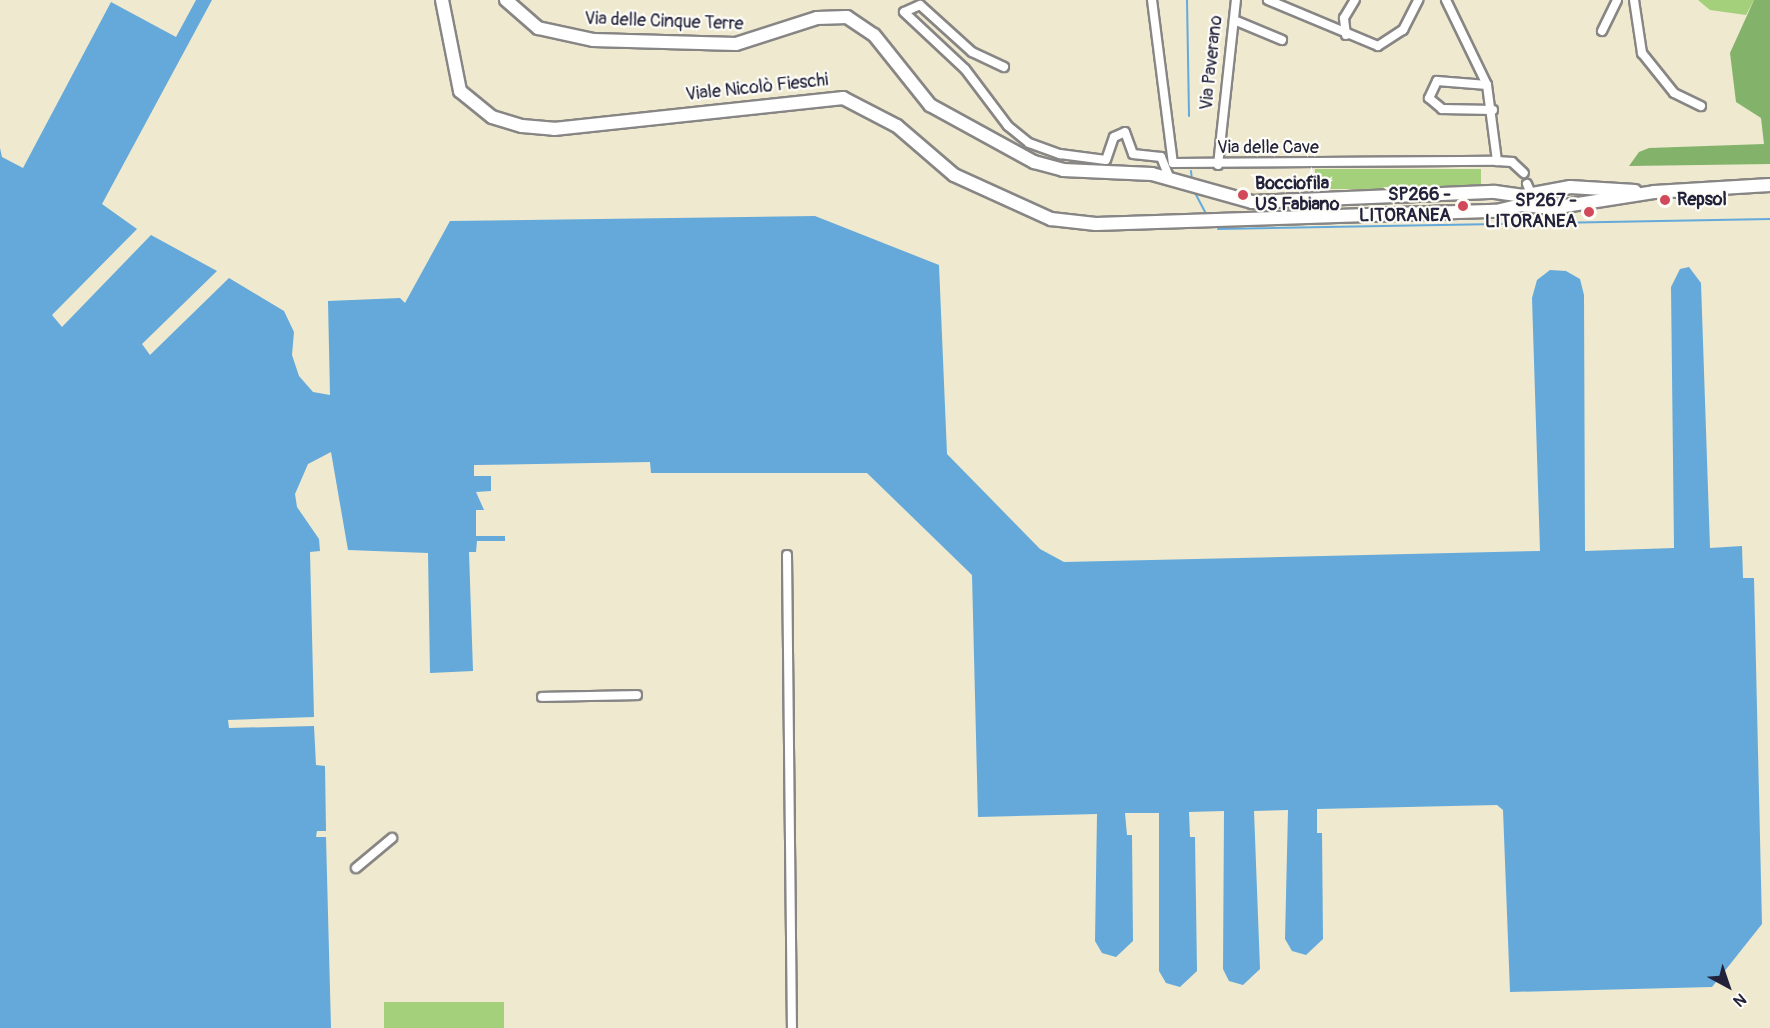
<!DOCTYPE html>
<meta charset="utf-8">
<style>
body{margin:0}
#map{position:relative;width:1770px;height:1028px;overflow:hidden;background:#eee9cf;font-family:Pangolin,sans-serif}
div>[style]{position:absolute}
.green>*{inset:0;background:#a4cf7b;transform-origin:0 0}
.forest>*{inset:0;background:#83b26b}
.water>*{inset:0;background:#64a9da}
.stream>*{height:2px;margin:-1px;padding:0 1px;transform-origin:1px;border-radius:1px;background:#64a9da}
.roads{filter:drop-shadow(2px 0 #888685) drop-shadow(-2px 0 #888685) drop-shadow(0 2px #888685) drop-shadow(0 -2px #888685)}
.minor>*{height:8px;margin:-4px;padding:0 4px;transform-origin:4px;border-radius:4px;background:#fff}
.secondary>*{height:12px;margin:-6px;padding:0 6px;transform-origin:6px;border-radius:6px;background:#fff}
.dots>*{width:16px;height:16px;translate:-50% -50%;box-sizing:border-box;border:3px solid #fdfcf7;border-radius:50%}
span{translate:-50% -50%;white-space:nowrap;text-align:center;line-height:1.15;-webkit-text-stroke:4.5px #fdfcf7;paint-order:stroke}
.street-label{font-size:18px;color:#22223b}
.poi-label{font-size:18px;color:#22223b;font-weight:700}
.left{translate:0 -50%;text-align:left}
.right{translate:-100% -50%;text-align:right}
.north{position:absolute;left:1698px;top:956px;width:60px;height:60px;-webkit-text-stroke:4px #fdfcf7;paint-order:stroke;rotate:140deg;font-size:16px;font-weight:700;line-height:24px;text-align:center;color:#22223b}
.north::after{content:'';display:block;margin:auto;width:21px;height:27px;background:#22223b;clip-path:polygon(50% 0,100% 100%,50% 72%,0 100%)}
</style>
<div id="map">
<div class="green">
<i style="clip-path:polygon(1698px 0,1754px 0,1746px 15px,1710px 10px)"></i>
<i style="left:1481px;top:169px;width:20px;height:166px;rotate:90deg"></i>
<i style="left:504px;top:1002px;width:26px;height:120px;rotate:90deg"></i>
</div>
<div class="forest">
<i style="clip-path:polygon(1754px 0,1770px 0,1770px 164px,1629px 166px,1639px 152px,1649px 148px,1764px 144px,1761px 118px,1736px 102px,1730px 53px)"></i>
</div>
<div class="water">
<i style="clip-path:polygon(196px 0,212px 0,102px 204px,137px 229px,52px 315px,62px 327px,151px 235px,217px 271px,142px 344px,150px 355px,229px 278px,284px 311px,294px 332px,292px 355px,299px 376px,313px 392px,330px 395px,328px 301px,400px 298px,405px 303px,450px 221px,815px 216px,939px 265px,947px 454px,1040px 549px,1064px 562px,1540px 551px,1532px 298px,1537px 280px,1550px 270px,1566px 271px,1580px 279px,1584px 295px,1585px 551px,1674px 548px,1671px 287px,1680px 269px,1689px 267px,1701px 283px,1710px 548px,1742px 546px,1743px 578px,1754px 578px,1762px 924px,1712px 987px,1510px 992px,1503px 810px,1497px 805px,1317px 809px,1317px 833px,1322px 833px,1323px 939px,1306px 955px,1292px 951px,1285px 939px,1288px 810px,1254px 811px,1260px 969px,1243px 985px,1229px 981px,1223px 969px,1224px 811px,1189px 812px,1190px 837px,1195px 837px,1197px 971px,1180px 987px,1166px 983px,1159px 971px,1159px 813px,1125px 813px,1127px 835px,1132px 835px,1133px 941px,1116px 957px,1102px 953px,1095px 941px,1097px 814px,978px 817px,972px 575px,867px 473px,651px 473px,650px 462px,474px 465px,474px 476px,491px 476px,491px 491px,476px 492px,484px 510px,476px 510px,476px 536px,505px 536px,505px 541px,477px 541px,476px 552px,469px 552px,473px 671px,430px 673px,428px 553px,348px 550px,331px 452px,308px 464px,295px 494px,297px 507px,319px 539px,320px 551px,310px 552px,314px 717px,228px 720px,229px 728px,314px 726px,316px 765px,325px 766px,326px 831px,317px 831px,316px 837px,326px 837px,331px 1028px,0 1028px,0 148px,2px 157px,23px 168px,111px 2px,176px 37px)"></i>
</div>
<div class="stream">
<i style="left:1187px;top:0;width:116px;rotate:89deg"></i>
<i style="left:1191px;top:171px;width:9px;rotate:84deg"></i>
<i style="left:1194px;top:191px;width:24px;rotate:62deg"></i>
<i style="left:1218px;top:229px;width:552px;rotate:-1.04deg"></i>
</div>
<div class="roads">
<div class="minor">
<i style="left:1152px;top:0;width:164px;rotate:82.7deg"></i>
<i style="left:1173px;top:163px;width:324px;rotate:-0.4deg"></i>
<i style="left:1497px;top:161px;width:15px;rotate:4deg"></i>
<i style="left:1512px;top:162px;width:16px;rotate:43deg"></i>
<i style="left:1268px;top:0;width:119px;rotate:22.7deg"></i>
<i style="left:1378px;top:46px;width:30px;rotate:-33deg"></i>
<i style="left:1403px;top:30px;width:34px;rotate:-63deg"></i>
<i style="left:1446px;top:0;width:94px;rotate:64.2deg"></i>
<i style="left:1487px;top:85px;width:77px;rotate:82.5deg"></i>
<i style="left:1634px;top:0;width:54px;rotate:81.4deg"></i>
<i style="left:1642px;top:53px;width:51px;rotate:51.3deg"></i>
<i style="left:1674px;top:93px;width:30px;rotate:26deg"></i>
<i style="left:1234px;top:20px;width:52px;rotate:22.6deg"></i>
<i style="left:1602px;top:31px;width:34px;rotate:-64deg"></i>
<i style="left:1346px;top:35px;width:17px;rotate:-97deg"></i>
<i style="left:1344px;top:18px;width:21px;rotate:-59deg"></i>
<i style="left:1004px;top:67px;width:35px;rotate:-155deg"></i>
<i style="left:972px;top:52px;width:70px;rotate:-137.9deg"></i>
<i style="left:920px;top:5px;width:17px;rotate:156deg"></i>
<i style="left:904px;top:12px;width:83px;rotate:43.1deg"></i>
<i style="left:965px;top:69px;width:71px;rotate:53deg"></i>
<i style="left:1008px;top:126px;width:27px;rotate:39deg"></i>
<i style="left:1029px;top:143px;width:33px;rotate:20deg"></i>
<i style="left:1060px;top:154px;width:46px;rotate:7.4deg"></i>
<i style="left:1106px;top:160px;width:24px;rotate:-71deg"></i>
<i style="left:1114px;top:137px;width:12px;rotate:-24deg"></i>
<i style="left:1125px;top:132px;width:23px;rotate:70deg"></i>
<i style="left:1133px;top:154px;width:28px;rotate:6deg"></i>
<i style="left:1161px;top:157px;width:22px;rotate:68deg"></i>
<i style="left:1487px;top:85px;width:50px;rotate:-175.4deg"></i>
<i style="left:1437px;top:81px;width:19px;rotate:115deg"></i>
<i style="left:1429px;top:98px;width:17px;rotate:40deg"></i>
<i style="left:1442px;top:109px;width:51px;rotate:1.1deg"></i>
<i style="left:1218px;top:165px;width:166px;rotate:-83.8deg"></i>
<i style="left:1527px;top:184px;width:8px;rotate:67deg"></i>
<i style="left:787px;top:555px;width:473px;rotate:89.4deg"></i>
<i style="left:542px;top:697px;width:95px;rotate:-1.2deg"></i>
<i style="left:356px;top:868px;width:47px;rotate:-39.8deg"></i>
</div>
<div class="secondary">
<i style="left:442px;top:0;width:93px;rotate:78.8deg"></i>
<i style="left:460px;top:91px;width:41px;rotate:39.1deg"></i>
<i style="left:492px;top:117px;width:31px;rotate:17deg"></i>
<i style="left:522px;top:126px;width:32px;rotate:5deg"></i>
<i style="left:554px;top:129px;width:291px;rotate:-6.1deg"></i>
<i style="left:843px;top:98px;width:61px;rotate:27.4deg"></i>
<i style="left:897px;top:126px;width:75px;rotate:40.7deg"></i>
<i style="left:954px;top:175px;width:107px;rotate:24.4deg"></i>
<i style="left:1051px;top:219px;width:45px;rotate:6.3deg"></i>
<i style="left:1096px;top:224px;width:400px;rotate:-1.9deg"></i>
<i style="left:1496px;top:211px;width:28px;rotate:-13deg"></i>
<i style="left:506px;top:0;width:43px;rotate:41.2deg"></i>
<i style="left:538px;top:28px;width:56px;rotate:12.3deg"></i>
<i style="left:593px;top:40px;width:143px;rotate:1.6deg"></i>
<i style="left:736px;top:44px;width:85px;rotate:-17.8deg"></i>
<i style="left:817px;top:18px;width:30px;rotate:-2deg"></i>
<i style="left:847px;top:17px;width:32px;rotate:34deg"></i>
<i style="left:874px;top:35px;width:90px;rotate:51.3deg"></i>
<i style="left:930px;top:105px;width:119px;rotate:28.7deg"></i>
<i style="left:1034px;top:162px;width:30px;rotate:15deg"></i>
<i style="left:1063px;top:170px;width:89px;rotate:2.6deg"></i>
<i style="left:1152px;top:174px;width:104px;rotate:15.6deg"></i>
<i style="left:1252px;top:202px;width:243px;rotate:-2.4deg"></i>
<i style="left:1495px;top:192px;width:27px;rotate:8deg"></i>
<i style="left:1522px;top:196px;width:49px;rotate:-10.6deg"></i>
<i style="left:1570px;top:187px;width:65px;rotate:3.5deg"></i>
<i style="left:1523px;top:205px;width:29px;rotate:6deg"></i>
<i style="left:1552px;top:208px;width:103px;rotate:-8.9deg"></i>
<i style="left:1654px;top:192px;width:116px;rotate:-3.5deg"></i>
</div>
</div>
<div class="dots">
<i style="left:1243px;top:195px;background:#d1495b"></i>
<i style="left:1665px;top:200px;background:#d1495b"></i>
<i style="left:1463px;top:206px;background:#d1495b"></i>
<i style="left:1589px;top:212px;background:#d1495b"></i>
</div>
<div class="street-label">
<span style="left:664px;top:22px;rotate:2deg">Via delle Cinque Terre</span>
<span style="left:1212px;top:63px;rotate:-84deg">Via Paverano</span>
<span style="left:757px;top:88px;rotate:-6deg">Viale Nicolò Fieschi</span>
<span style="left:1268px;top:148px">Via delle Cave</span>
</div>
<div class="poi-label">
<span class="left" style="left:1255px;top:195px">Bocciofila<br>US Fabiano</span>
<span class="right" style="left:1451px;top:206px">SP266 -<br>LITORANEA</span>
<span class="left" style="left:1677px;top:200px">Repsol</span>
<span class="right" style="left:1577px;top:212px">SP267 -<br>LITORANEA</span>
</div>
<div class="north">N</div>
</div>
